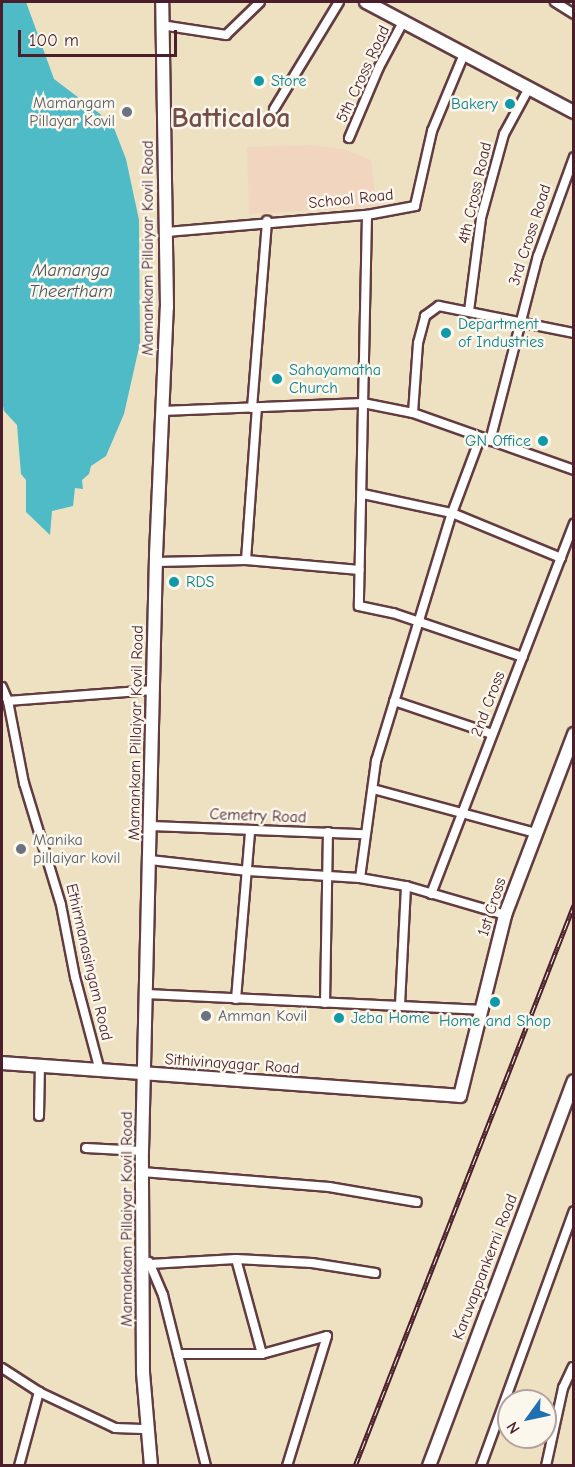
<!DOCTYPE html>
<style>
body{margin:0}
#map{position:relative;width:575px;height:1467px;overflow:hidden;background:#eee1c1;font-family:"Comic Neue",sans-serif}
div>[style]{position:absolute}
.built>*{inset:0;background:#f2d5be}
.water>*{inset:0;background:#4ebbc7}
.roads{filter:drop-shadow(2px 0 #633c42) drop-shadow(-2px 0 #633c42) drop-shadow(0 2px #633c42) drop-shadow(0 -2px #633c42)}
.street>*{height:8px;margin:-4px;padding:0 4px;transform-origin:4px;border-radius:4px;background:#fff}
.secondary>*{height:12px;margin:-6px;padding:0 6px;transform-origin:6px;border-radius:6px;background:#fff}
.rail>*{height:5px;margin-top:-2.5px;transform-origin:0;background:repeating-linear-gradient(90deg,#fbf7ec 0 9px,#4a1f2b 0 18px);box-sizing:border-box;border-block:2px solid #4a1f2b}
.dots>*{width:16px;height:16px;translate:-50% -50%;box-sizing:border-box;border:3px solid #fbf7ec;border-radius:50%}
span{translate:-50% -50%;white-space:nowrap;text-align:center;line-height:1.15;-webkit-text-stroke:5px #fbf7ec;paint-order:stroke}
.street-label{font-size:16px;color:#4a1f2b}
.culture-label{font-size:16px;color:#0d838f}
.left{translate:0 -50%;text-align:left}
.right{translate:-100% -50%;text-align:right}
.worship-label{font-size:16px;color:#5b616d}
.water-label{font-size:18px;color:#4b5662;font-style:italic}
.town-label{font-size:28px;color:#754d48;font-weight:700}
.frame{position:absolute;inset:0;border:3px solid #4a1f2b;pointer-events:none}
.north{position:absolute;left:497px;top:1389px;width:60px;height:60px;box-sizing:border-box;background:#fbf7ec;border:2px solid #b4a19f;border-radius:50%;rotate:237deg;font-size:16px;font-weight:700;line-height:24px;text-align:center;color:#4a1f2b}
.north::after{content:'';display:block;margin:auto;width:21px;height:27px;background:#1f6fb2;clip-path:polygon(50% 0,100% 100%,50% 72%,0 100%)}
.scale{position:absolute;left:18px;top:30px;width:159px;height:27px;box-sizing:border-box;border:3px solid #4a1f2b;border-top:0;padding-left:8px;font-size:18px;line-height:21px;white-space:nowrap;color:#4a1f2b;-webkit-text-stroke:4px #fbf7ec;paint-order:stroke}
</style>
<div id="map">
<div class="built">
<i style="clip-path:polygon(309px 145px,344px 149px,371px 160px,377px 206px,249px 214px,247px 147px)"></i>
</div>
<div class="water">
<i style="clip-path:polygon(2px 2px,26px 2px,54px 79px,112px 123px,126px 159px,139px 220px,140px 343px,124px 414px,106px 456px,91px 466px,89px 474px,82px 480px,83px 489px,75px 488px,73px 506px,52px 511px,50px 535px,26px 512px,26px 480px,21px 474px,17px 425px,4px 411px,2px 400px)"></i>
</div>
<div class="roads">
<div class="street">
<i style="left:555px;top:2px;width:22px;rotate:32deg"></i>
<i style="left:161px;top:25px;width:66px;rotate:8.7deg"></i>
<i style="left:226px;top:35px;width:47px;rotate:-44.1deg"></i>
<i style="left:274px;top:109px;width:125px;rotate:-58.7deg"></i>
<i style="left:349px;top:138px;width:77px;rotate:-67.1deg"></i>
<i style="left:379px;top:67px;width:51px;rotate:-61.9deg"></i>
<i style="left:367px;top:215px;width:391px;rotate:91.2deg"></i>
<i style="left:359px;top:606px;width:35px;rotate:12deg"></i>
<i style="left:393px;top:613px;width:137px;rotate:18.7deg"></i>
<i style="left:167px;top:232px;width:201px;rotate:-4.9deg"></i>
<i style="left:367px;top:215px;width:49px;rotate:-10.6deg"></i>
<i style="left:415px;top:206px;width:77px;rotate:-77.2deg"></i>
<i style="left:432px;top:131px;width:83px;rotate:-67.4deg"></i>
<i style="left:469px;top:311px;width:94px;rotate:-82.6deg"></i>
<i style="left:481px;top:218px;width:87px;rotate:-74.7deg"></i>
<i style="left:504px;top:134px;width:52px;rotate:-61.5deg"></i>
<i style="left:252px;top:408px;width:188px;rotate:-85.4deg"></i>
<i style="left:162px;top:411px;width:201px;rotate:-2.3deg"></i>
<i style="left:363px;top:403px;width:51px;rotate:11.3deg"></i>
<i style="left:413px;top:413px;width:171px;rotate:19.5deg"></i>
<i style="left:413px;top:413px;width:70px;rotate:-85.9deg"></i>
<i style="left:418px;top:343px;width:28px;rotate:-75deg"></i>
<i style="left:425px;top:316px;width:17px;rotate:-36deg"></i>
<i style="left:439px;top:306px;width:138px;rotate:11.3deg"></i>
<i style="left:490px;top:441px;width:191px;rotate:-75.5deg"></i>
<i style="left:538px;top:256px;width:105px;rotate:-70deg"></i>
<i style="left:363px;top:494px;width:91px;rotate:12.1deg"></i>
<i style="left:452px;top:513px;width:118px;rotate:22.4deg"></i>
<i style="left:246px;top:560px;width:152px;rotate:-85.9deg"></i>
<i style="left:156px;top:562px;width:90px;rotate:-1.3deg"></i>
<i style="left:246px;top:560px;width:114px;rotate:5deg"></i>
<i style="left:2px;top:687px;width:15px;rotate:67deg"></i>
<i style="left:8px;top:701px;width:84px;rotate:79deg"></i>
<i style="left:24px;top:783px;width:127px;rotate:73.1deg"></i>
<i style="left:61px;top:905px;width:73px;rotate:79deg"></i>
<i style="left:75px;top:977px;width:97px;rotate:75.1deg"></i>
<i style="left:8px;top:701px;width:145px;rotate:-4.3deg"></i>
<i style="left:394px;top:701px;width:103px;rotate:18.6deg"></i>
<i style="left:373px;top:789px;width:169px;rotate:15.1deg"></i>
<i style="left:151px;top:826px;width:213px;rotate:2.2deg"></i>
<i style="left:150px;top:860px;width:99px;rotate:6.4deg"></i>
<i style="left:248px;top:871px;width:112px;rotate:3.6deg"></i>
<i style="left:360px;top:878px;width:47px;rotate:9.9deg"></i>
<i style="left:406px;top:886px;width:103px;rotate:16.3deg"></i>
<i style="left:360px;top:878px;width:118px;rotate:-82.2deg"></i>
<i style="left:376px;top:761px;width:259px;rotate:-73deg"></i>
<i style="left:452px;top:513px;width:80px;rotate:-69.5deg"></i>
<i style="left:431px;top:894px;width:397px;rotate:-68.9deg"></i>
<i style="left:145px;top:994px;width:336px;rotate:2.7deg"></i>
<i style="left:236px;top:999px;width:169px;rotate:-85.2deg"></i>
<i style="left:325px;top:1003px;width:171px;rotate:-89deg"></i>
<i style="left:400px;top:1005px;width:119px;rotate:-87.1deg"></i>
<i style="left:39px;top:1116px;width:50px;rotate:-88.9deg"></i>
<i style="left:86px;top:1148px;width:56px;rotate:3.1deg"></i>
<i style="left:142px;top:1172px;width:188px;rotate:4.6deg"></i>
<i style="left:329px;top:1187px;width:89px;rotate:9.7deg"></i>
<i style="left:236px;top:1259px;width:98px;rotate:74.7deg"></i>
<i style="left:149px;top:1262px;width:36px;rotate:67deg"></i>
<i style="left:163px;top:1295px;width:176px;rotate:75.9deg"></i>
<i style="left:150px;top:1264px;width:86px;rotate:-3.3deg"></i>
<i style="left:236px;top:1259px;width:76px;rotate:3deg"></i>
<i style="left:312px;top:1263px;width:64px;rotate:9deg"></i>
<i style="left:178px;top:1354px;width:84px"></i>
<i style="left:262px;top:1354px;width:67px;rotate:-15.5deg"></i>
<i style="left:2px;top:1368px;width:44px;rotate:33deg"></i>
<i style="left:39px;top:1392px;width:84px;rotate:25.3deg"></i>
<i style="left:115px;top:1428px;width:34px;rotate:2deg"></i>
<i style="left:19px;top:1466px;width:77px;rotate:-74.9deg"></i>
<i style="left:287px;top:1466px;width:136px;rotate:-72.9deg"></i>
<i style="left:481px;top:1466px;width:271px;rotate:-70deg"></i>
<i style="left:546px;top:1466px;width:80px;rotate:-77.7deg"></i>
<i style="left:563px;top:1388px;width:23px;rotate:-65deg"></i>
</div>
<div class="secondary">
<i style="left:366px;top:2px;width:235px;rotate:27.9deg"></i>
<i style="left:2px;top:1063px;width:459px;rotate:4.1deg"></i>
<i style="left:460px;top:1096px;width:187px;rotate:-76deg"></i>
<i style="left:505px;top:915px;width:194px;rotate:-69.1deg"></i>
<i style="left:151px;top:1466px;width:94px;rotate:-94.9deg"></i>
<i style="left:143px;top:1372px;width:221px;rotate:-90.3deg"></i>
<i style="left:142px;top:1151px;width:596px;rotate:-88.65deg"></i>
<i style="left:156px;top:555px;width:248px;rotate:-87.5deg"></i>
<i style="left:167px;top:307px;width:305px;rotate:-90.9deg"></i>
<i style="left:429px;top:1466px;width:411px;rotate:-69.4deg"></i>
</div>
</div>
<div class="rail">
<i style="left:355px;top:1466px;width:602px;rotate:-68.68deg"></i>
</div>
<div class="dots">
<i style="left:259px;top:81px;background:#0f9aa8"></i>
<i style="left:510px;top:104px;background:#0f9aa8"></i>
<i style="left:127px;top:112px;background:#6b7280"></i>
<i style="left:446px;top:333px;background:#0f9aa8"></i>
<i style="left:277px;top:379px;background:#0f9aa8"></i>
<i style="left:543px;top:441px;background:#0f9aa8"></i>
<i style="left:174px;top:582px;background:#0f9aa8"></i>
<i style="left:21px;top:849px;background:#6b7280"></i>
<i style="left:495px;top:1002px;background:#0f9aa8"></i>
<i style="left:206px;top:1016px;background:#6b7280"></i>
<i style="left:339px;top:1018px;background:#0f9aa8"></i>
</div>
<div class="street-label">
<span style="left:363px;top:74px;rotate:-65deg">5th Cross Road</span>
<span style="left:475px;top:193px;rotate:-77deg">4th Cross Road</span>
<span style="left:351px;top:199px;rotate:-6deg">School Road</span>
<span style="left:530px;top:235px;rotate:-72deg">3rd Cross Road</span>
<span style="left:148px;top:248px;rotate:-90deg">Mamankam Pillaiyar Kovil Road</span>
<span style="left:488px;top:704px;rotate:-69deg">2nd Cross</span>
<span style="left:136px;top:733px;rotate:-89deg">Mamankam Pillaiyar Kovil Road</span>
<span style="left:258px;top:816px;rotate:2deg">Cemetry Road</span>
<span style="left:492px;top:907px;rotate:-72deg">1st Cross</span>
<span style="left:89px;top:962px;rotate:77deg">Ethirmanasingam Road</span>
<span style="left:232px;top:1064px;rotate:4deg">Sithivinayagar Road</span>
<span style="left:127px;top:1219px;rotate:-90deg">Mamankam Pillaiyar Kovil Road</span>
<span style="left:485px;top:1267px;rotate:-69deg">Karuvappankerni Road</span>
</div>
<div class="culture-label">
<span class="left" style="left:271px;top:81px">Store</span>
<span class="right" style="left:498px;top:104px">Bakery</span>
<span class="left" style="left:458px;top:333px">Department<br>of Industries</span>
<span class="left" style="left:289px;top:379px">Sahayamatha<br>Church</span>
<span class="right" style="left:531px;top:441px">GN Office</span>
<span class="left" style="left:186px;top:582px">RDS</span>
<span class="left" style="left:351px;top:1018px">Jeba Home</span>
<span style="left:495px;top:1021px">Home and Shop</span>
</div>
<div class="worship-label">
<span class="right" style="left:115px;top:112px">Mamangam<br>Pillayar Kovil</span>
<span class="left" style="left:33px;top:849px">Manika<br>pillaiyar kovil</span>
<span class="left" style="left:218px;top:1016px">Amman Kovil</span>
</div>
<div class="water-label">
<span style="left:71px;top:282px">Mamanga<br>Theertham</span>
</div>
<div class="town-label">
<span style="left:231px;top:118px">Batticaloa</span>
</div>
<div class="frame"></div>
<div class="north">N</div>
<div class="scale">100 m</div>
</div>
